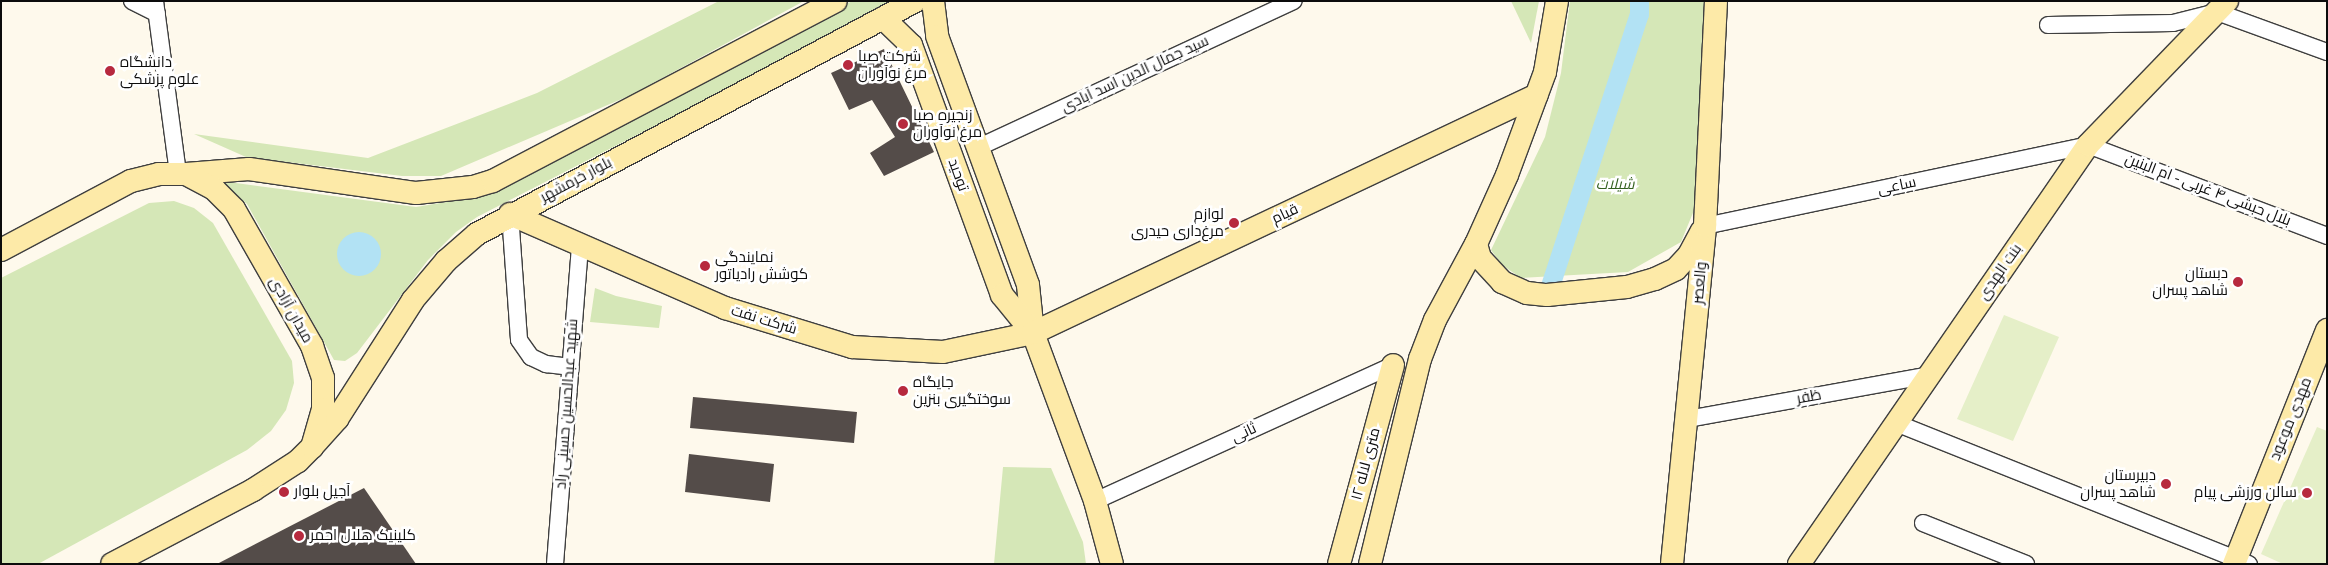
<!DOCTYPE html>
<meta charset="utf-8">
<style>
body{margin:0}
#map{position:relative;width:2328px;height:565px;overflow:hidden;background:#fef9ec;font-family:"Times New Roman",Cairo,serif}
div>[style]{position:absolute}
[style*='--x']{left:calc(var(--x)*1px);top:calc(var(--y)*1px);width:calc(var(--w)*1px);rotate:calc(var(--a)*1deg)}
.green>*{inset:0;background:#d5e7b7}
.pitch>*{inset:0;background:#e5efc8}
.water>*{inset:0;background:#b2e2f4}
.round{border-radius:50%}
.canal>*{height:19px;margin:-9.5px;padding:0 9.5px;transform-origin:9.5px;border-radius:9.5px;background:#b2e2f4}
.building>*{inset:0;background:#544c49}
.roads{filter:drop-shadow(1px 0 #3f3f3f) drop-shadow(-1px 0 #3f3f3f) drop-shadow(0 1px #3f3f3f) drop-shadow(0 -1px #3f3f3f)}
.street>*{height:16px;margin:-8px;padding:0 8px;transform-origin:8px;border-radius:8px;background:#fff}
.secondary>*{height:22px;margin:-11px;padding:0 11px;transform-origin:11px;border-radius:11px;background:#fdeaa8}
.dots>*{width:14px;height:14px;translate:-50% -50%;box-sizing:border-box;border:2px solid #fff;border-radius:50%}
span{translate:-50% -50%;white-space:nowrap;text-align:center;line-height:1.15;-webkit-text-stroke:5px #fff;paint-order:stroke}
.poi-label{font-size:15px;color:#0c0c0c}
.left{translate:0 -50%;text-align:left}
.right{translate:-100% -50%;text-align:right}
.street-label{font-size:15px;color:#0c0c0c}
.park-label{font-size:15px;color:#34611f;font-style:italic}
.frame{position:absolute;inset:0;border:2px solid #0c0c0c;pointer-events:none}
</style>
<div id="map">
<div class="green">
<i style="clip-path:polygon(719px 1px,804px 1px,631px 95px,441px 176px,402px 176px,246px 157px,194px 134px,368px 158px,537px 93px)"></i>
<i style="clip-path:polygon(852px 1px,898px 1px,477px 217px,456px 232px,428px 260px,357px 353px,345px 361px,334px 360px,247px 204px,221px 181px,416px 207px,471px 198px,548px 163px)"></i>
<i style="clip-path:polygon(1511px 1px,1539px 1px,1531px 43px)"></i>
<i style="clip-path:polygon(1570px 1px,1706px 1px,1697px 203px,1681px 242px,1628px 272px,1521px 278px,1502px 265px,1491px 250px,1545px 137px,1561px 73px)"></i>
<i style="clip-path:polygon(174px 201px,194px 208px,213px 223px,292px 361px,294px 383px,286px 410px,271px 431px,247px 450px,38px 564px,1px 564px,1px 278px,149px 203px)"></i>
<i style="clip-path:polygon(595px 288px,616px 296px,662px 306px,659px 328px,590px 322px)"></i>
<i style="clip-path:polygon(1003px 467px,1051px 468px,1083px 542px,1086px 564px,994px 564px)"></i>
</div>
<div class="pitch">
<i style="clip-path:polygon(2004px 315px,2059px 337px,2013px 441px,1957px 419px)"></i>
<i style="clip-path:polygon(2317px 427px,2327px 431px,2327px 564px,2283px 564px,2261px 554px)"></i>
</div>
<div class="water">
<i class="round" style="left:337px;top:232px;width:44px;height:44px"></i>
</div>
<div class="canal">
<i style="--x:1547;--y:295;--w:296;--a:-71.9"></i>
<i style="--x:1639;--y:14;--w:13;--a:-90"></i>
</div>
<div class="building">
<i style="clip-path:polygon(884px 49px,934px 152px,884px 176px,870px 153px,895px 137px,872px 100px,849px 110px,831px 73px)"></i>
<i style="clip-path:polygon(693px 397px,857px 412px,854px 443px,690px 428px)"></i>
<i style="clip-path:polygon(689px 454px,774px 464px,770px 502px,685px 492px)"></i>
<i style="clip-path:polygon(364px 488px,416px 564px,217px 564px)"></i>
</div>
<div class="roads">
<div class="street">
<i style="--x:132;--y:1;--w:28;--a:27"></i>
<i style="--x:155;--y:1;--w:175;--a:82.4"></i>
<i style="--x:2048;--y:25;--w:125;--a:-0.9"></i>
<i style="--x:2173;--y:23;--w:45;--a:-14"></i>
<i style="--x:2217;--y:12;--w:117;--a:20"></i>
<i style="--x:977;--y:148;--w:349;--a:-24.9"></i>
<i style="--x:510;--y:214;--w:126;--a:85.9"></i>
<i style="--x:519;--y:340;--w:21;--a:55"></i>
<i style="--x:531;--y:357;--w:17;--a:25"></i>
<i style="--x:546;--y:364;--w:24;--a:7"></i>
<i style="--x:1705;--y:226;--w:391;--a:-11.9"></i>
<i style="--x:2088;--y:145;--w:256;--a:20.8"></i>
<i style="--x:1688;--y:419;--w:246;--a:-10.3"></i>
<i style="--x:1896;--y:423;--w:380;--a:21.8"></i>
<i style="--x:1095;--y:501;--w:328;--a:-24.5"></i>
<i style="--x:1923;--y:523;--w:111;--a:21.7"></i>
<i style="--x:555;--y:564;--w:321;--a:-85.5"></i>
</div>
<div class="secondary">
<i style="--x:933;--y:1;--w:35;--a:83"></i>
<i style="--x:937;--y:36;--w:265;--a:69.9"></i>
<i style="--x:1028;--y:285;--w:48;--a:84.1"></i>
<i style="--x:1033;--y:333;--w:179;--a:69.7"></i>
<i style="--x:1095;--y:501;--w:65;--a:74.9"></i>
<i style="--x:883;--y:18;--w:39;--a:44"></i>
<i style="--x:911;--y:45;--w:266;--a:70"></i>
<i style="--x:1002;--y:295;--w:49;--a:50.8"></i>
<i style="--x:186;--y:174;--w:63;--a:-4.5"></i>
<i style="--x:249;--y:169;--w:169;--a:8.2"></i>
<i style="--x:416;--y:193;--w:57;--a:-6"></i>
<i style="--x:473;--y:187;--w:21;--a:-17"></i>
<i style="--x:493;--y:181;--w:387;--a:-27.7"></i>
<i style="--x:510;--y:214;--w:235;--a:23.6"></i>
<i style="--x:725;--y:308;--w:133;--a:17.1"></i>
<i style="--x:852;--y:347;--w:91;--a:3.1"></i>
<i style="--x:943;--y:352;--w:92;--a:-11.9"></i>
<i style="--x:1033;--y:333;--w:557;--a:-25.28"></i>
<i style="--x:1476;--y:244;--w:15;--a:74"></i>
<i style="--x:1480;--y:258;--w:33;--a:47"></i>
<i style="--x:1502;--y:282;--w:27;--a:24"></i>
<i style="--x:1527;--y:293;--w:20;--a:6"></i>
<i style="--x:1547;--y:295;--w:80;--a:-5.7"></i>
<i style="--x:1627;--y:287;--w:29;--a:-16"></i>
<i style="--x:1655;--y:279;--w:23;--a:-25"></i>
<i style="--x:1676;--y:269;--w:19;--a:-47"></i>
<i style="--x:1689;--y:255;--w:27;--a:-62"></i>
<i style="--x:1;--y:250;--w:147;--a:-28"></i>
<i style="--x:131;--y:181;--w:29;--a:-14"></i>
<i style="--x:159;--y:174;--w:27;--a:0"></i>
<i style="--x:186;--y:174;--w:32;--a:28"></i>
<i style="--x:214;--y:189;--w:28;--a:45"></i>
<i style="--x:234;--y:209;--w:158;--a:60.3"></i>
<i style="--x:312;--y:346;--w:34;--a:71"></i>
<i style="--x:323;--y:378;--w:31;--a:90"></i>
<i style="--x:323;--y:409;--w:40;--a:106"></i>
<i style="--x:312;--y:447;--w:20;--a:135"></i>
<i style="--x:298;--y:461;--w:54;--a:147.2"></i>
<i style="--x:253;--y:490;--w:159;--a:152.3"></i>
<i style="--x:312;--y:447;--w:38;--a:-48"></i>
<i style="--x:337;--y:419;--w:141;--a:-57.4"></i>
<i style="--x:413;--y:300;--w:51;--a:-49.8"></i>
<i style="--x:446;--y:261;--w:41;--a:-41.1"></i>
<i style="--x:477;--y:234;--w:496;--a:-28"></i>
<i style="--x:1339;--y:564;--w:206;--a:-74.8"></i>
<i style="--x:1370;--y:564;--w:211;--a:-76.3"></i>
<i style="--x:1420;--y:359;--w:42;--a:-69"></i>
<i style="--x:1435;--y:320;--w:86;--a:-61.7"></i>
<i style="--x:1476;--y:244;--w:76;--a:-65.8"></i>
<i style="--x:1507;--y:175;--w:110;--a:-69.7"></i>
<i style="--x:1545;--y:72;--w:72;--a:-80.4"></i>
<i style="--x:1672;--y:564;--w:340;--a:-84.4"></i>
<i style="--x:1705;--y:226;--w:225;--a:-87.2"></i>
<i style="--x:1799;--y:564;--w:509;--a:-55.4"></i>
<i style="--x:2088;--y:145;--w:200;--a:-46"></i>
<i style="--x:2234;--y:564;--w:252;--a:-68.3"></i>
</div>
</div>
<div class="dots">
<i style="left:848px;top:65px;background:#b7293e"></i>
<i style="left:110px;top:71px;background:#b7293e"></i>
<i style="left:903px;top:124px;background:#b7293e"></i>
<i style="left:1234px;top:223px;background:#b7293e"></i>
<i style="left:705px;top:266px;background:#b7293e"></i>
<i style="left:2238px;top:282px;background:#b7293e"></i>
<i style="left:903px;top:391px;background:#b7293e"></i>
<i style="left:2166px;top:484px;background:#b7293e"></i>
<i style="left:284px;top:492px;background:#b7293e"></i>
<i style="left:2307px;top:493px;background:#b7293e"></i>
<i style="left:299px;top:536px;background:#b7293e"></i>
</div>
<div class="poi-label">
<span class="left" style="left:858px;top:65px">شرکت صبا<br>مرغ نوآوران</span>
<span class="left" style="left:120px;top:71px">دانشگاه<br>علوم پزشکی</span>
<span class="left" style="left:913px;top:124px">زنجیره صبا<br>مرغ نوآوران</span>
<span class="right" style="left:1224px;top:223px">لوازم<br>مرغ‌داری حیدری</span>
<span class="left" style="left:715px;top:266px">نمایندگی<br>کوشش رادیاتور</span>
<span class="right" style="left:2228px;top:282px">دبستان<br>شاهد پسران</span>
<span class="left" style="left:913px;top:391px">جایگاه<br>سوختگیرى بنزین</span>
<span class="right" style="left:2156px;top:484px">دبیرستان<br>شاهد پسران</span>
<span class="left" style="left:294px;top:492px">آجیل بلوار</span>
<span class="right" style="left:2297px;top:493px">سالن ورزشی پیام</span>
<span class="left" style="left:310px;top:536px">کلینیک هلال احمر</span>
</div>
<div class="street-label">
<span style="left:1135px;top:74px;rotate:-25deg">سید جمال الدین اسد آبادی</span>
<span style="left:958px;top:175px;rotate:70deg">توحید</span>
<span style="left:576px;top:180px;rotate:-28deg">بلوار خرمشهر</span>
<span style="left:1897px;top:186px;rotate:-12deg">ساعی</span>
<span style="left:2208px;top:190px;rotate:21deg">بلال حبشی ۴ غربی - ام البنین</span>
<span style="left:1285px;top:214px;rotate:-25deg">قیام</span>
<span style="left:2000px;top:272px;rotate:-55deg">بنت الهدی</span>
<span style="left:1700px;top:283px;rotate:-85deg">والعصر</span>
<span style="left:291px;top:310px;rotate:61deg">میدان آزادی</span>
<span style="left:764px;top:320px;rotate:17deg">شرکت نفت</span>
<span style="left:1809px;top:397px;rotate:-10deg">ظفر</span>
<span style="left:567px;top:404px;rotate:-86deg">شهید عبدالحسین حسینی راد</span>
<span style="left:2291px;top:419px;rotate:-68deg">مهدی موعود</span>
<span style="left:1244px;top:433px;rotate:-25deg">ثانی</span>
<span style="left:1366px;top:464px;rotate:-75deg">۱۲ متری لاله</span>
</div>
<div class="park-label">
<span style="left:1615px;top:185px">شیلات</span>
</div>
<div class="frame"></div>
</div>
